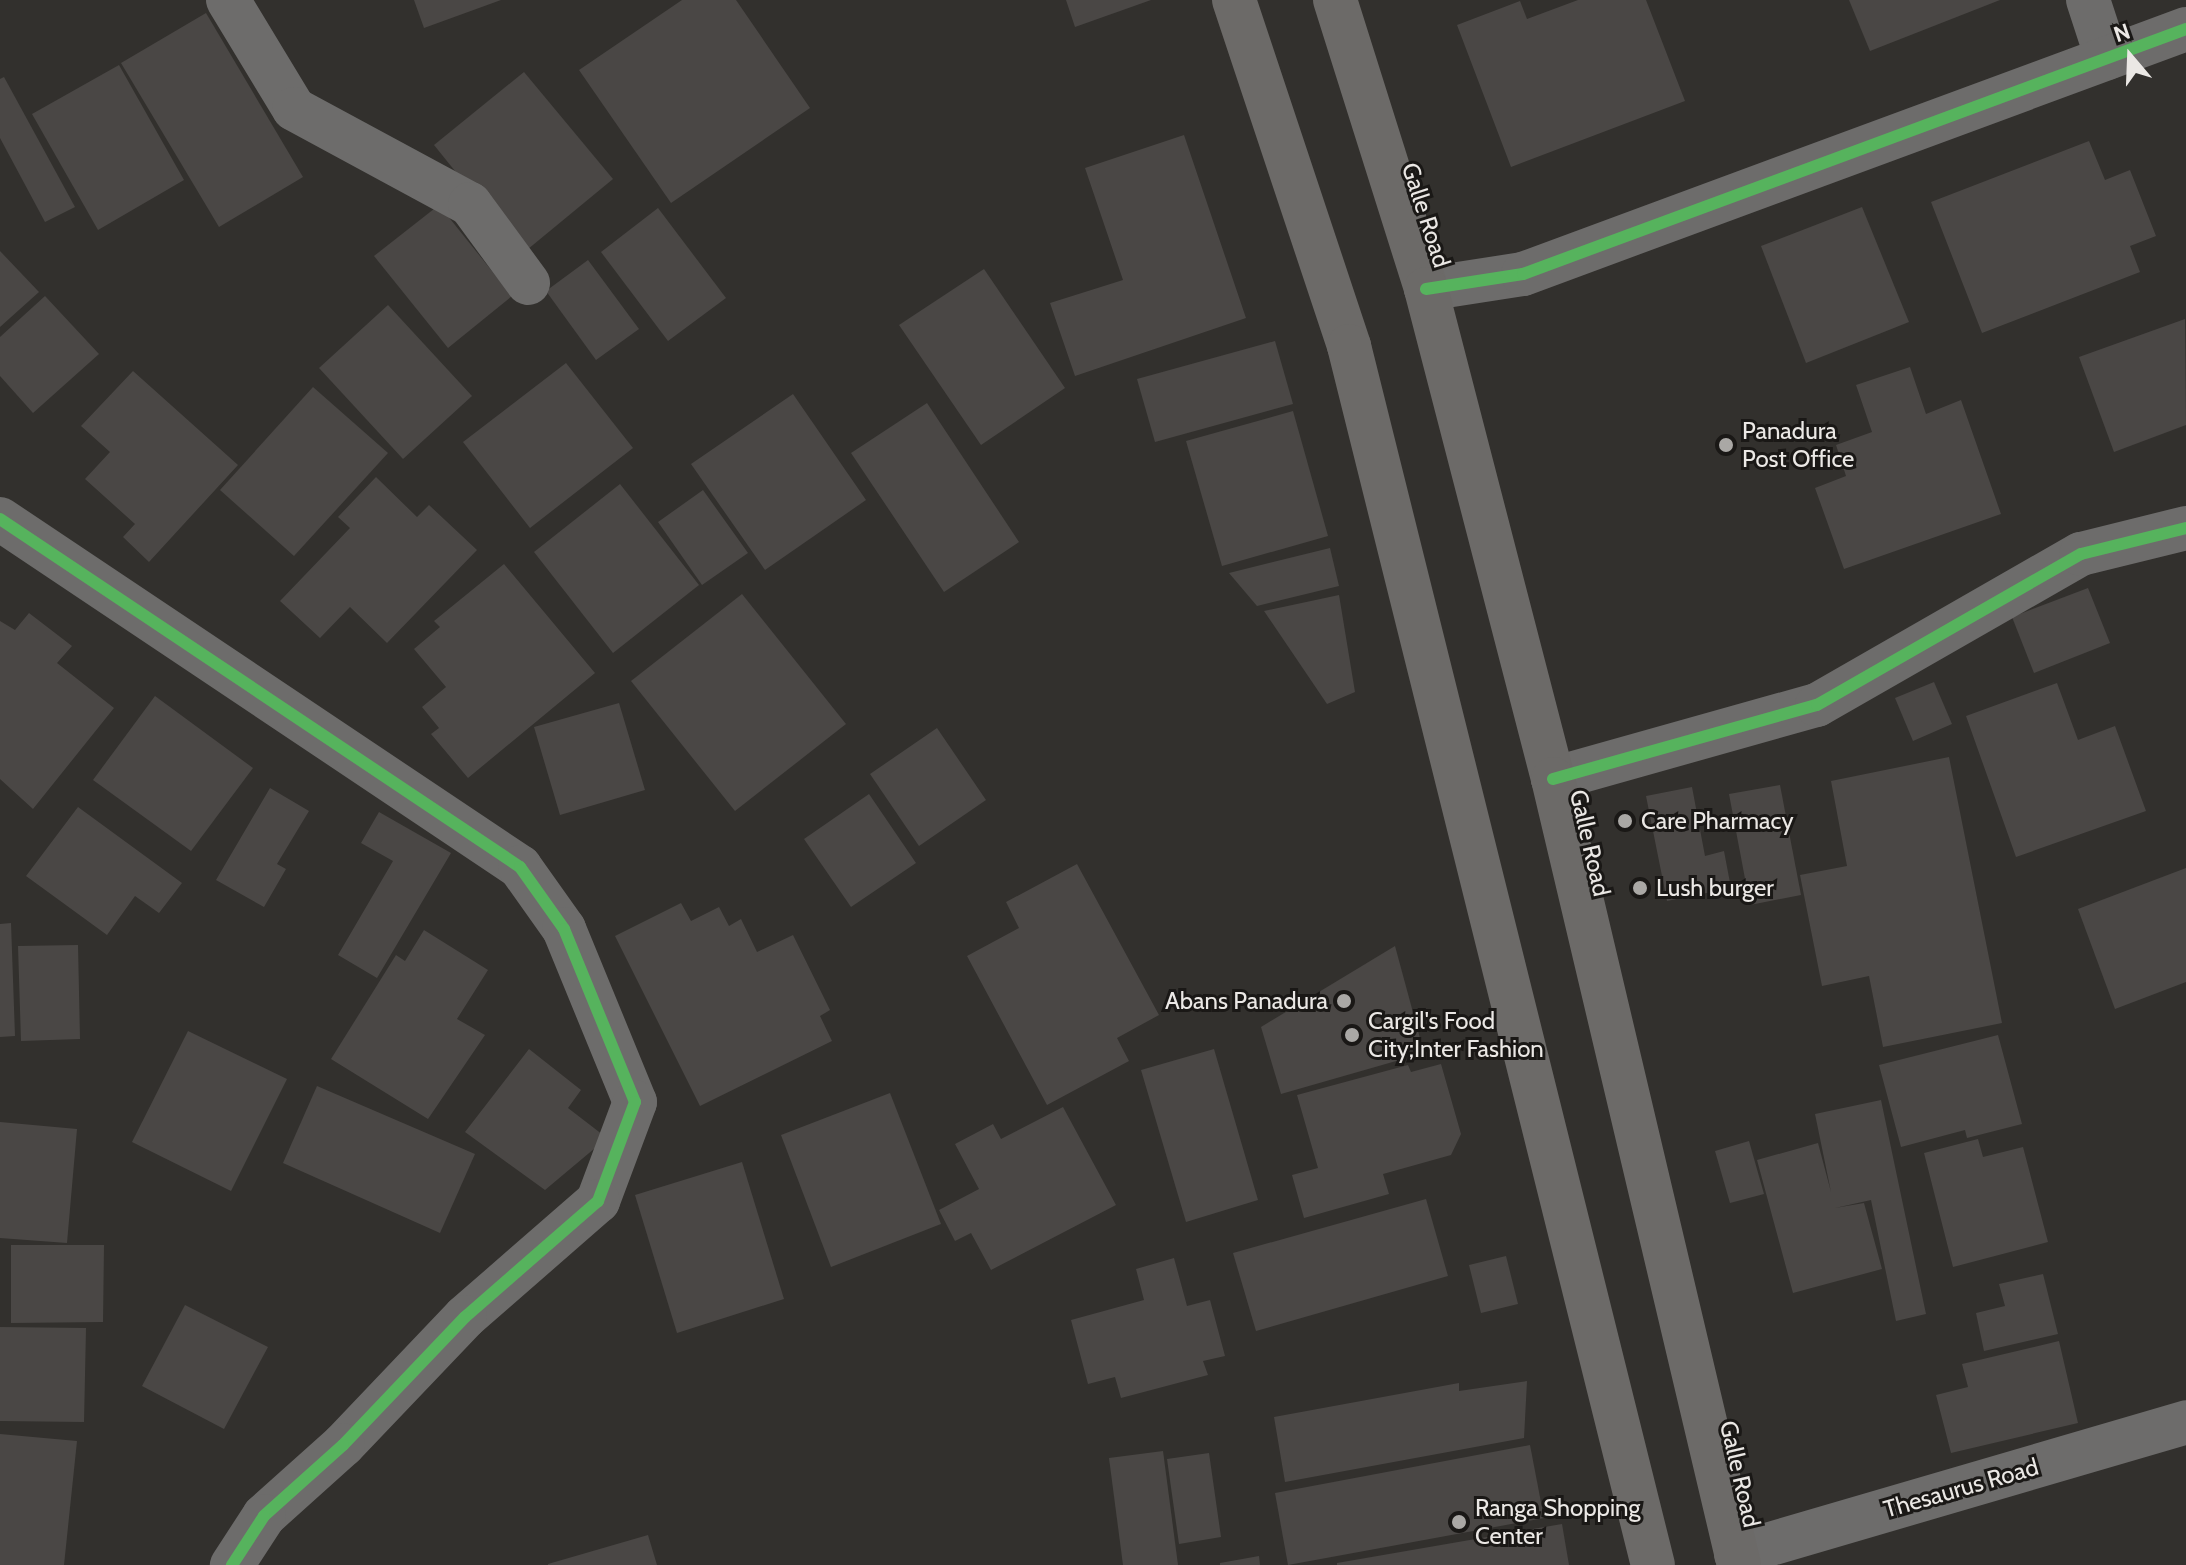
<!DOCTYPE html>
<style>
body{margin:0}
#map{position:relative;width:2186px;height:1565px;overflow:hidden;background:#32302d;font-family:Cabin,sans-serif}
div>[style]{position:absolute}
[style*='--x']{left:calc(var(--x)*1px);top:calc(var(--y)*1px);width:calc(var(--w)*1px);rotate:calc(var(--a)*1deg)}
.building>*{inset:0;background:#4a4745}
.minor>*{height:44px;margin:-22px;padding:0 22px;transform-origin:22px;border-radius:22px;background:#6d6c6b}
.trunk>*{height:44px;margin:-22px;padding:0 22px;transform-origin:22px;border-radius:22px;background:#6c6a68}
.cycleway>*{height:12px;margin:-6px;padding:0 6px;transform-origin:6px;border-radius:6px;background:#56b35d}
.dots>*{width:22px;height:22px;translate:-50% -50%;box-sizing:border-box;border:4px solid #1a1816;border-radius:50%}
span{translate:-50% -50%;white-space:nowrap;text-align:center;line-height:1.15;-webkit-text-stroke:6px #1a1816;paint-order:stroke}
.street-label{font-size:24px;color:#ebe8e5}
.poi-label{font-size:24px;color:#ebe8e5}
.left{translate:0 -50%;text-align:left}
.right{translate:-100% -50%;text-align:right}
.north{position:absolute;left:2090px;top:16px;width:80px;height:80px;-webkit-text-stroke:6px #1a1816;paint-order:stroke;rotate:341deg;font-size:22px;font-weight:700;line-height:32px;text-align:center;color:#ebe8e5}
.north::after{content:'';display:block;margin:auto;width:28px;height:36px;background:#ebe8e5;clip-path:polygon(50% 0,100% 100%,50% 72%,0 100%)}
</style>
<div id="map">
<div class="building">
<i style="clip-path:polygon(414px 0,501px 0,424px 28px)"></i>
<i style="clip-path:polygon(682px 0,736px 0,810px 108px,671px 203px,579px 70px)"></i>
<i style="clip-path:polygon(1066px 0,1151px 0,1075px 27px)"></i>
<i style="clip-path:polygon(1578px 0,1646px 0,1685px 101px,1511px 167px,1457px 25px,1520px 1px,1527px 19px)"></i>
<i style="clip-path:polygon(1849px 0,2000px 0,1870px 51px)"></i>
<i style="clip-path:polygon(206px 13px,303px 177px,219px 227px,121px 63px)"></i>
<i style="clip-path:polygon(119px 65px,184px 180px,98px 230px,32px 114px)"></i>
<i style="clip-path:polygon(524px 72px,613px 179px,522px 254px,434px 145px)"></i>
<i style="clip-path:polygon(4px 77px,75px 207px,45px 222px,0 138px,0 79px)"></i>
<i style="clip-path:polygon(1184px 135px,1246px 318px,1075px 376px,1050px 303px,1123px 280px,1085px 168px)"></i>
<i style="clip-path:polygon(2089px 141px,2105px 180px,2130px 170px,2156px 236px,2130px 246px,2140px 272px,1982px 333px,1931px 202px)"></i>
<i style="clip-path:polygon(439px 205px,512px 296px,448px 348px,374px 256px)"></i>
<i style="clip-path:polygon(1862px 207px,1909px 322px,1806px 363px,1761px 246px)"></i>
<i style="clip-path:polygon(658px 208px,726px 298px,668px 341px,601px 252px)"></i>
<i style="clip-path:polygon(0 251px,39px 292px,0 327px)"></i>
<i style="clip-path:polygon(588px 260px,639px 329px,596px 360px,546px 291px)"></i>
<i style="clip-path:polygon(984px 269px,1065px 388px,981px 445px,899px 325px)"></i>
<i style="clip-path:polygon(45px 296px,99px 354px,33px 413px,0 376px,0 337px)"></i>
<i style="clip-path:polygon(388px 305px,472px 396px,403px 459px,319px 368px)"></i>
<i style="clip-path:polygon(2185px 319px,2186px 425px,2114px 452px,2079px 357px)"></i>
<i style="clip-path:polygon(1275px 341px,1293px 404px,1155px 442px,1137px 379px)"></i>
<i style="clip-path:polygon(566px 363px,633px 448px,530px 528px,463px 442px)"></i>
<i style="clip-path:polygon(1910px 367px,1926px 414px,1961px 400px,2001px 514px,1844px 569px,1815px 488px,1846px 476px,1836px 445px,1872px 432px,1856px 385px)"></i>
<i style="clip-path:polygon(133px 371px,238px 465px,149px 562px,123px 537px,135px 524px,85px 479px,110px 452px,81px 426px)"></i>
<i style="clip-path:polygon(313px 387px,388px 453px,294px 556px,220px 490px)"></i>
<i style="clip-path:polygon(793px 394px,866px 500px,765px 570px,691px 464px)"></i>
<i style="clip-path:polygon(927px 403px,1019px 542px,944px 592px,851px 453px)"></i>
<i style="clip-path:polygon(1293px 411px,1328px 536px,1222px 566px,1186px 441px)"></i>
<i style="clip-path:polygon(376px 477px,417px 517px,429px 505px,477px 550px,387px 643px,350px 607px,320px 638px,280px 601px,350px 528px,338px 517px)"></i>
<i style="clip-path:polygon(620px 484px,699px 585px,613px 653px,534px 552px)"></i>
<i style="clip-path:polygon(703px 490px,748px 553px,702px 585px,658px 522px)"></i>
<i style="clip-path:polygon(1330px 548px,1339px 586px,1257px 606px,1229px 573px)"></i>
<i style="clip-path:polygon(504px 564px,595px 673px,468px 778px,431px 734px,439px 728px,422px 707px,446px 687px,414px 649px,440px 627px,434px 621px)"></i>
<i style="clip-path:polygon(2088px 588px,2110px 643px,2034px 673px,2012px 617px)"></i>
<i style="clip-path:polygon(742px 594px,846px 724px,735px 811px,631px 681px)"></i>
<i style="clip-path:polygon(1339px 595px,1355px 692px,1327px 704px,1264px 611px)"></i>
<i style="clip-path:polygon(29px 613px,72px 646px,57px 663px,114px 708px,33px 809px,0 779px,0 621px,15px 630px)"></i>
<i style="clip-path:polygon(1934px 682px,1952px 724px,1913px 741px,1895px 698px)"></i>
<i style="clip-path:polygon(2057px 683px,2078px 740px,2115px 726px,2146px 811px,2016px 857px,1966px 716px)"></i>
<i style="clip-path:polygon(155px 696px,253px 768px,191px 851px,93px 780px)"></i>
<i style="clip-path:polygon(619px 703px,645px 790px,560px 815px,534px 727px)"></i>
<i style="clip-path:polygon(937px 728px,986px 800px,919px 846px,870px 774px)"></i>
<i style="clip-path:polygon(1949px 757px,2002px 1023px,1883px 1047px,1869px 976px,1822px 986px,1800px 875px,1847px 866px,1831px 781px)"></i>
<i style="clip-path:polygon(1780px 785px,1801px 895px,1750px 905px,1729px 794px)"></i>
<i style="clip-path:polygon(1692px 787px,1705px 856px,1724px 851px,1731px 888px,1667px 901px,1646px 796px)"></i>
<i style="clip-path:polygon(270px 788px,309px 811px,277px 864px,286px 869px,264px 907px,216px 880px)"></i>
<i style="clip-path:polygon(869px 794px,916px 863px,851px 907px,804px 839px)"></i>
<i style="clip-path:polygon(78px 807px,182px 883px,159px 913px,135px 896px,107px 935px,26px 876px)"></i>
<i style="clip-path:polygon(379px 812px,451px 853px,377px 978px,338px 955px,393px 861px,361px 843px)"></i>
<i style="clip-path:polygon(1077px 864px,1159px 1015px,1117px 1038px,1129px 1061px,1047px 1105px,967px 956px,1019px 928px,1006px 902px)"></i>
<i style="clip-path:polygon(2186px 868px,2186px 982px,2115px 1009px,2078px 909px)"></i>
<i style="clip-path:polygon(681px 903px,691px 921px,719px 907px,729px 926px,741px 919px,757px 952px,793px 935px,830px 1010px,820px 1016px,832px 1041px,700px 1106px,615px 936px)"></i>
<i style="clip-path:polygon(11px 923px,15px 1036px,0 1037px,0 924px)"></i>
<i style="clip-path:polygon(424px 930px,488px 970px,457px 1019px,485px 1035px,428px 1119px,331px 1059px,396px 955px,405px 961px)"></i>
<i style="clip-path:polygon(78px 945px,80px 1039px,21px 1041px,18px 946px)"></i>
<i style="clip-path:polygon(1395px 946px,1424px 1053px,1281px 1094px,1261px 1027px)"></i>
<i style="clip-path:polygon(188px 1031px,287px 1079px,231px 1191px,132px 1142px)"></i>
<i style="clip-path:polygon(1998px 1035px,2022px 1124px,1967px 1138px,1965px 1130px,1901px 1147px,1879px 1065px)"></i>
<i style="clip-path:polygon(529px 1049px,581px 1090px,568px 1108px,607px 1138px,545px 1190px,465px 1132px)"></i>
<i style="clip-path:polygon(1214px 1049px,1258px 1200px,1186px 1222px,1141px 1070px)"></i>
<i style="clip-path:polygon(1441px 1064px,1461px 1134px,1451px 1155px,1383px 1174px,1389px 1194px,1304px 1218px,1292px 1175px,1318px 1168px,1297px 1095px,1408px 1065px,1411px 1072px)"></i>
<i style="clip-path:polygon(317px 1086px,475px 1154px,440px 1233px,283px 1163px)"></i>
<i style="clip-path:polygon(890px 1093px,941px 1224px,831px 1267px,781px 1135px)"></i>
<i style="clip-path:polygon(1881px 1100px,1926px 1314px,1896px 1321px,1871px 1200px,1835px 1208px,1864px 1203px,1882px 1269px,1793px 1293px,1757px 1160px,1818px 1143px,1831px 1192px,1815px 1114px)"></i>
<i style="clip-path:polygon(1063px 1107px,1116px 1205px,991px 1270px,971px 1233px,955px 1241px,939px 1210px,979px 1189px,955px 1144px,993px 1124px,1001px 1139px)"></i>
<i style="clip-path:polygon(0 1122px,77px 1129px,67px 1243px,0 1238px)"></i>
<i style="clip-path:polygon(1978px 1139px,1983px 1157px,2023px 1147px,2048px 1242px,1953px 1267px,1924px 1153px)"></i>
<i style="clip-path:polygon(1749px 1141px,1764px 1194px,1730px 1203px,1715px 1151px)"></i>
<i style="clip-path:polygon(742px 1162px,784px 1299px,677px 1333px,635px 1195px)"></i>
<i style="clip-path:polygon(1426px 1199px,1448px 1276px,1256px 1331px,1233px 1253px)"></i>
<i style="clip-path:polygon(11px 1245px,104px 1245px,103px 1322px,11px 1323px)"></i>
<i style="clip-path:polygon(1506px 1256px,1518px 1304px,1481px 1313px,1469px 1265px)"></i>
<i style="clip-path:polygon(1174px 1258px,1187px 1306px,1210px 1300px,1225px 1356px,1203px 1361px,1208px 1375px,1121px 1398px,1115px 1377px,1088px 1384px,1071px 1320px,1144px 1300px,1136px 1269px)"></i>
<i style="clip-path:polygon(2043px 1274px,2058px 1334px,1984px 1351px,1976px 1313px,2005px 1306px,1999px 1284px)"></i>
<i style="clip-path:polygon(185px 1305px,268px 1347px,224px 1429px,142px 1386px)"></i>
<i style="clip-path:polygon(0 1327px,86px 1328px,84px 1422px,0 1421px)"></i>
<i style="clip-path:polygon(2059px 1341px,2078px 1423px,1951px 1453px,1936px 1395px,1968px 1387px,1962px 1364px)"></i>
<i style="clip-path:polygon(1527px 1381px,1524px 1438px,1285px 1482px,1274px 1417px,1459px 1383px,1459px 1391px)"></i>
<i style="clip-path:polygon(0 1434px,77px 1441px,64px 1565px,0 1565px)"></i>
<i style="clip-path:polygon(1530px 1445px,1544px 1518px,1288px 1565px,1275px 1493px)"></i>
<i style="clip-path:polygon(1163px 1451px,1178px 1565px,1123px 1565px,1109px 1458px)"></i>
<i style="clip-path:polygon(1209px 1453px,1221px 1537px,1179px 1544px,1167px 1459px)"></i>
<i style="clip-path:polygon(1562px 1524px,1569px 1565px,1337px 1565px,1337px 1563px)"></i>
<i style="clip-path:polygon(648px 1535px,657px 1565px,548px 1565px,548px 1564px)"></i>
<i style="clip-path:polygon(1259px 1556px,1260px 1565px,1220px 1565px,1220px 1563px)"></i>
</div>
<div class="minor">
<i style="--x:228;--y:0;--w:127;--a:58.8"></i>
<i style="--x:294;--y:109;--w:200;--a:28.4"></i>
<i style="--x:470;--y:204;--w:98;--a:53.7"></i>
<i style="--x:2088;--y:0;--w:61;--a:71.9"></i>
<i style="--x:1426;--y:289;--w:98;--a:-8.8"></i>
<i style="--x:1523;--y:274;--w:707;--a:-20.28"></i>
<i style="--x:0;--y:519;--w:626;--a:33.79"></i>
<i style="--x:520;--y:867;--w:76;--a:54.6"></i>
<i style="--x:564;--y:929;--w:187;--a:67.7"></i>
<i style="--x:635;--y:1102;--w:106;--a:110.5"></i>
<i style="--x:598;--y:1201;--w:176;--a:138.9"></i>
<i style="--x:465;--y:1317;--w:177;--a:133.6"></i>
<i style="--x:343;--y:1445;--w:106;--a:138.1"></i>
<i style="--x:264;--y:1516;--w:59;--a:123.1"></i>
<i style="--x:1553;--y:779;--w:274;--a:-15.7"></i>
<i style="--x:1817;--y:705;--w:304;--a:-29.8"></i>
<i style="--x:2081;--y:554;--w:108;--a:-13.9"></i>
<i style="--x:1736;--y:1554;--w:469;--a:-16.3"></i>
</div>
<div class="trunk">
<i style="--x:1234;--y:0;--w:365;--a:71.6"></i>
<i style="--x:1349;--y:346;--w:1256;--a:76"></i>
<i style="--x:1335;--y:0;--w:303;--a:72.5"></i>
<i style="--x:1426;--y:289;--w:506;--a:75.47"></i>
<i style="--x:1553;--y:779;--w:808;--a:76.69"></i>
</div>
<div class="cycleway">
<i style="--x:1426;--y:289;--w:98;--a:-8.8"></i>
<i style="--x:1523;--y:274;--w:707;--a:-20.28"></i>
<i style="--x:0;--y:519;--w:626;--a:33.79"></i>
<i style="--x:520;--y:867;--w:76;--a:54.6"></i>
<i style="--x:564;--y:929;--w:187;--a:67.7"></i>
<i style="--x:635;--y:1102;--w:106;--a:110.5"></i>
<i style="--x:598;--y:1201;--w:176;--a:138.9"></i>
<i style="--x:465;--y:1317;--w:177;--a:133.6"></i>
<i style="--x:343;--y:1445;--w:106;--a:138.1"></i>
<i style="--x:264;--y:1516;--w:59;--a:123.1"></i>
<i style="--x:1553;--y:779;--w:274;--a:-15.7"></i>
<i style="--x:1817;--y:705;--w:304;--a:-29.8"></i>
<i style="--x:2081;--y:554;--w:108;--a:-13.9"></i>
</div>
<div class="dots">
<i style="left:1726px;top:445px;background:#aaa8a5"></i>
<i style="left:1625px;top:821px;background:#aaa8a5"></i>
<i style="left:1640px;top:888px;background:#aaa8a5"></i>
<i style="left:1344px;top:1001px;background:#aaa8a5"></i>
<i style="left:1352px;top:1035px;background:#aaa8a5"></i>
<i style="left:1459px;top:1522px;background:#aaa8a5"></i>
</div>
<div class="street-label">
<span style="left:1426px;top:215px;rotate:72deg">Galle Road</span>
<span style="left:1590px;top:843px;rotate:77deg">Galle Road</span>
<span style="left:1740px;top:1474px;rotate:77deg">Galle Road</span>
<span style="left:1961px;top:1488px;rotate:-16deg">Thesaurus Road</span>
</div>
<div class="poi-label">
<span class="left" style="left:1742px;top:445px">Panadura<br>Post Office</span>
<span class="left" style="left:1641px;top:821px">Care Pharmacy</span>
<span class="left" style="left:1656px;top:888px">Lush burger</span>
<span class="right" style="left:1328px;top:1001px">Abans Panadura</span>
<span class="left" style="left:1368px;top:1035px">Cargil's Food<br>City;Inter Fashion</span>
<span class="left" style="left:1475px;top:1522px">Ranga Shopping<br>Center</span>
</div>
<div class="north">N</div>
</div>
